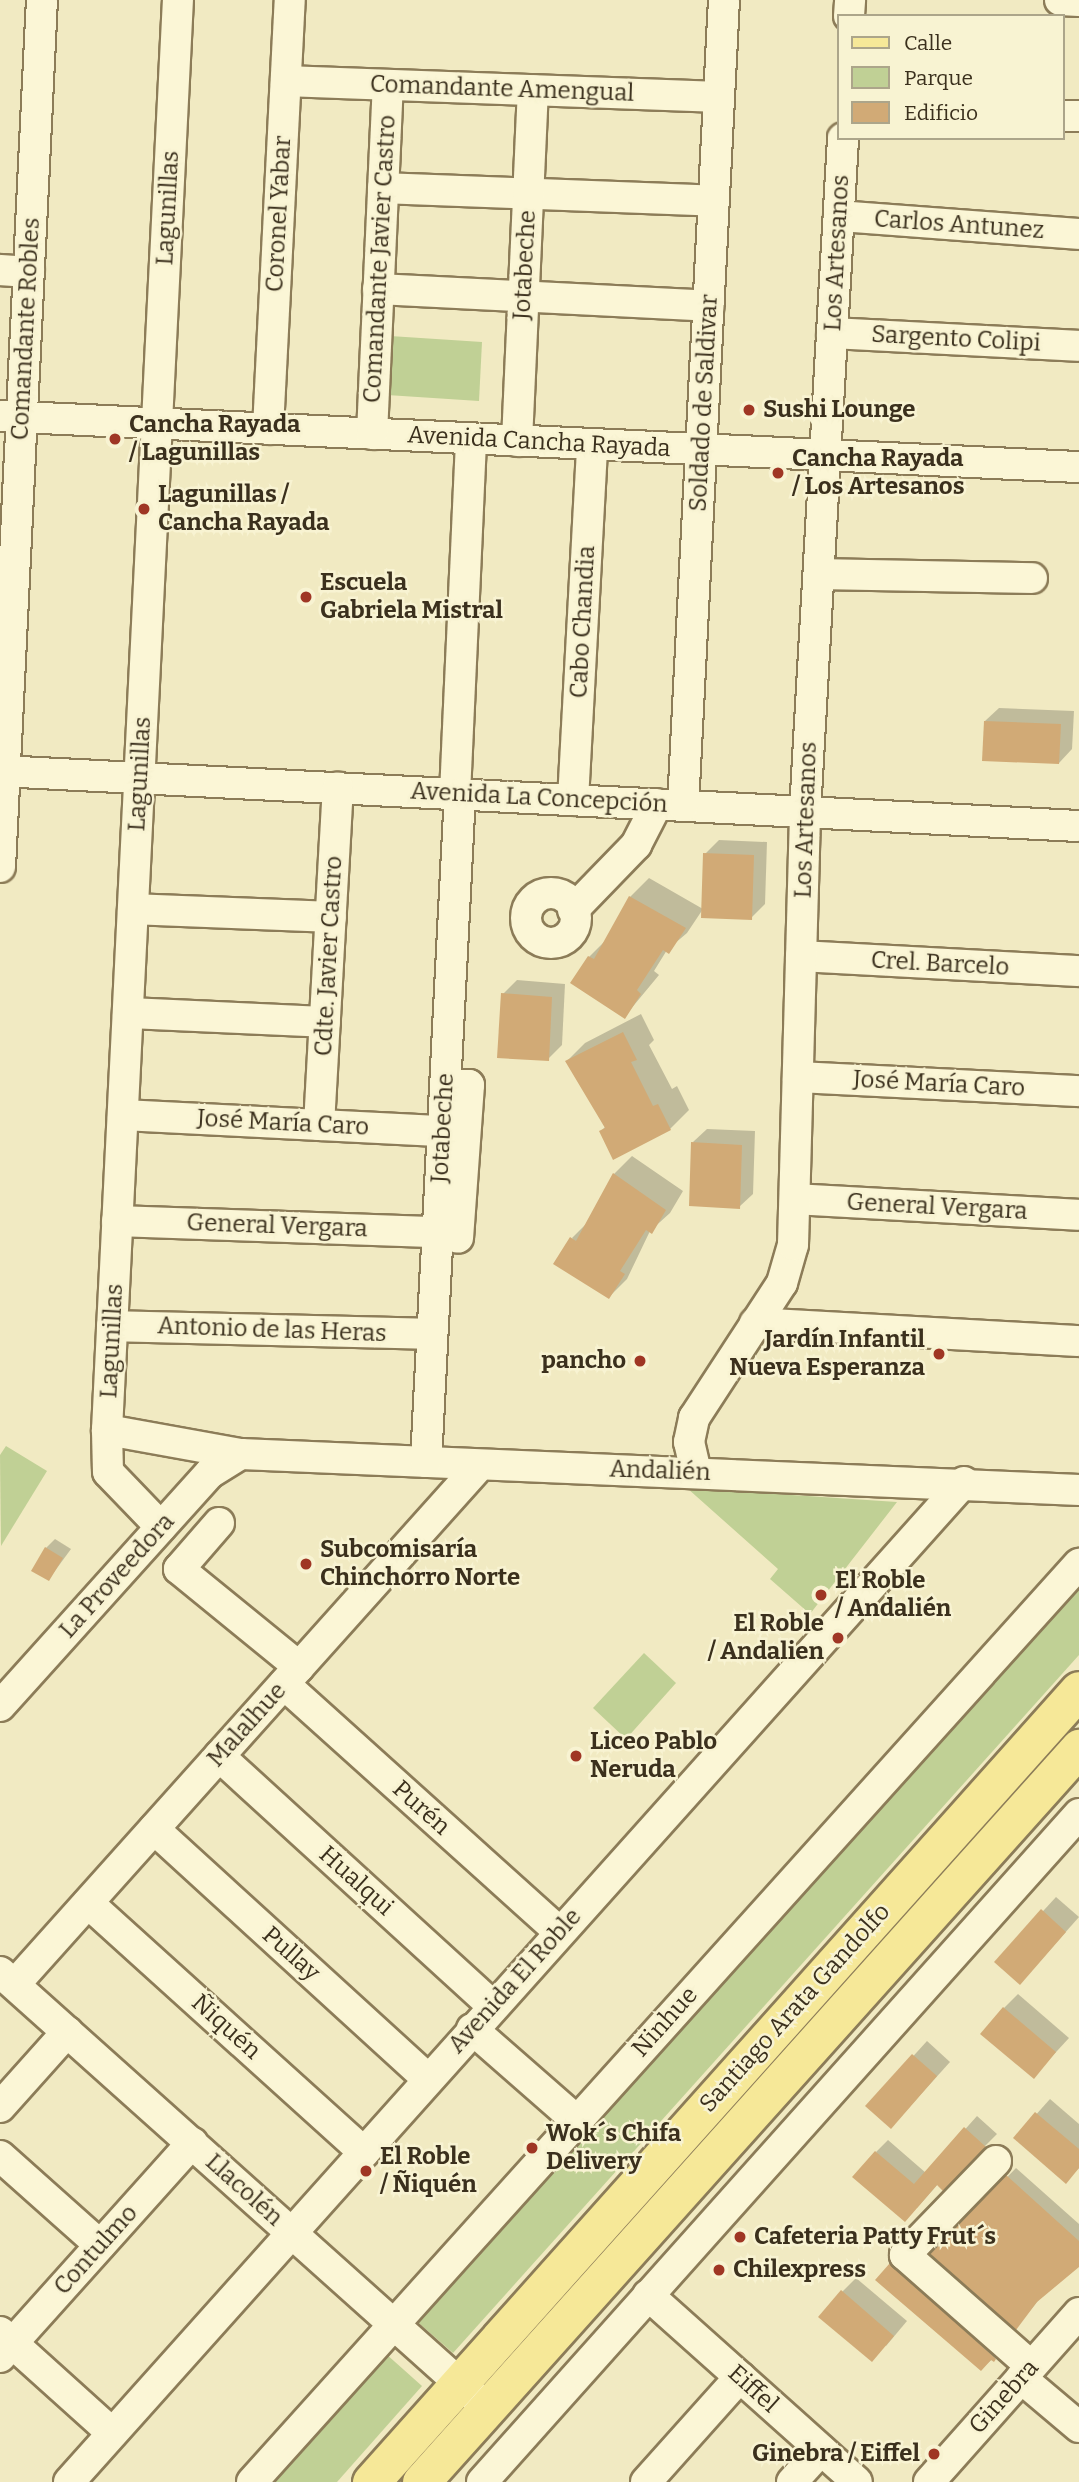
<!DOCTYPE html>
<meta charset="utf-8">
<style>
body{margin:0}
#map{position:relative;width:1079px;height:2482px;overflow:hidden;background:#f1eac2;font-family:Bitter,serif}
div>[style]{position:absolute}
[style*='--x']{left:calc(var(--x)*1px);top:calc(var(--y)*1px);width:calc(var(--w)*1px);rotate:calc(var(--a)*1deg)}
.green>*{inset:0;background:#c0d095}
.shadow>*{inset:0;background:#0003}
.building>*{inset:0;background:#d1aa76}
.roads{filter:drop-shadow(2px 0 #8c7c58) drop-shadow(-2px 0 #8c7c58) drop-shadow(0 2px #8c7c58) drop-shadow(0 -2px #8c7c58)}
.minor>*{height:30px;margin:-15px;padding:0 15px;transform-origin:15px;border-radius:15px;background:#fbf6d6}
.minor>.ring{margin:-15px;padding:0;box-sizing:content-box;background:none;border:30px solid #fbf6d6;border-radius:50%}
.major>*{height:37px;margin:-18.5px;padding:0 18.5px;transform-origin:18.5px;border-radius:18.5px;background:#f6e898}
.dots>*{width:19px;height:19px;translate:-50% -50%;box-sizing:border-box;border:4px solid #f8f3d2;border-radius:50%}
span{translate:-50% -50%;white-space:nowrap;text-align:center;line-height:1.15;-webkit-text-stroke:5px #f8f3d2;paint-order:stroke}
.street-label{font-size:24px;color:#3b301d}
.poi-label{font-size:24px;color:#3b301d;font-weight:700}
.left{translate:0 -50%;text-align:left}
.right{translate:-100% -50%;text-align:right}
.legend{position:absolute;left:837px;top:14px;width:228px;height:126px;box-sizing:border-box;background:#f8f3d2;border:2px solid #aca58a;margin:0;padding:9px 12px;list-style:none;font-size:21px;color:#3b301d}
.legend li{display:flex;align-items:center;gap:14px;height:35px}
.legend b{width:35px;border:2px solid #aca58a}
</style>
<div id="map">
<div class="green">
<i style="clip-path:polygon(390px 336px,482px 342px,479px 401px,387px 395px)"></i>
<i style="clip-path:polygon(6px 1446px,47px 1471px,1px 1546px,0 1455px)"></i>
<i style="clip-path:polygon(687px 1488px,897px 1502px,810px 1614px,770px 1579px,778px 1569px)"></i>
<i style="clip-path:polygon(1079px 1581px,1079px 1655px,453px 2353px,413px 2318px)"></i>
<i style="clip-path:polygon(644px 1653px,676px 1683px,626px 1739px,593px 1708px)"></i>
<i style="clip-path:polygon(376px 2345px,422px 2386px,337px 2482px,256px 2482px)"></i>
</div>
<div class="shadow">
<i style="clip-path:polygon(999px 708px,1074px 711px,1072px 749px,1059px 763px,985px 721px)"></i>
<i style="clip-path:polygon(719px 840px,767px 842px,765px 904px,751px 918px,705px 854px)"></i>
<i style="clip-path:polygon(649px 878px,703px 909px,687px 933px,667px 950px,654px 971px,659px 975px,625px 1016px,589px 957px,607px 939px,630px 897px)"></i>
<i style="clip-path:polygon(517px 980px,565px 984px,562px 1045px,548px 1059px,503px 994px)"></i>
<i style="clip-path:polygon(641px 1014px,654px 1040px,649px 1045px,672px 1089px,677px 1086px,689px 1110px,670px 1129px,614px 1157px,601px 1131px,606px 1126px,567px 1061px,585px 1043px)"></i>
<i style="clip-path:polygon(707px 1129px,755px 1131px,753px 1194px,739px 1207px,693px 1142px)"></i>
<i style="clip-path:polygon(632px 1156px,683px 1191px,670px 1213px,650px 1231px,627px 1279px,609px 1297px,572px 1238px,589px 1221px,614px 1174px)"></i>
<i style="clip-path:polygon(55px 1539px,71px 1549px,49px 1579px,46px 1548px)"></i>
<i style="clip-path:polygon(1056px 1897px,1079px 1917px,1033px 1969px,997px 1961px)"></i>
<i style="clip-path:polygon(1018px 1994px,1069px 2038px,1034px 2076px,1004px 2008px)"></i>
<i style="clip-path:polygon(927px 2041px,950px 2062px,904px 2113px,868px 2106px)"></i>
<i style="clip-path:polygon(1050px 2099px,1079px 2124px,1079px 2168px,1066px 2181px,1015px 2138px)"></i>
<i style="clip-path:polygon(977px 2116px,997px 2134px,943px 2188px,938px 2184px,917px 2208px,876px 2152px,888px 2140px,926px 2173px)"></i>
<i style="clip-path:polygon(1016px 2168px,1079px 2224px,1079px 2266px,1041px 2297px,1016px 2328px,933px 2254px)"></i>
<i style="clip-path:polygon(900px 2255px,1004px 2349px,981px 2369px,891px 2264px)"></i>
<i style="clip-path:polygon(856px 2278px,907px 2321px,886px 2346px,842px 2292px)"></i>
</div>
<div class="building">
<i style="clip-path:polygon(984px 721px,1061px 724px,1059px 764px,982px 761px)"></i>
<i style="clip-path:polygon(703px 853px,754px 855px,752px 920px,701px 918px)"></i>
<i style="clip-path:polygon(629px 896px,686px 928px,669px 954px,663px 950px,637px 990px,641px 994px,625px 1019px,570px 983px,588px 956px,594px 959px)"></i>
<i style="clip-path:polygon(501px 993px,552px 997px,549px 1061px,497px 1058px)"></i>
<i style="clip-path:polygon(623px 1032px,637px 1060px,631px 1062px,653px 1106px,658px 1104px,671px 1130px,613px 1160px,599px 1131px,605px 1128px,565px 1061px)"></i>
<i style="clip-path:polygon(691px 1142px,742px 1145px,740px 1209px,689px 1206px)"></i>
<i style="clip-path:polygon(613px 1173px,666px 1210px,652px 1234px,646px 1230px,620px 1271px,625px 1274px,609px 1299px,553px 1264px,570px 1237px,576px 1241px)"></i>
<i style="clip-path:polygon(45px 1547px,63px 1558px,49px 1581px,31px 1571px)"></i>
<i style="clip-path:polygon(1041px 1909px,1066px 1932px,1020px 1985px,994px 1962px)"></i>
<i style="clip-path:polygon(1003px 2007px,1056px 2052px,1034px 2079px,980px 2034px)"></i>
<i style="clip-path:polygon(912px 2054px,937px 2076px,891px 2129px,865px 2106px)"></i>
<i style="clip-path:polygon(1035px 2112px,1079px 2149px,1079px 2168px,1066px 2184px,1013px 2138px)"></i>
<i style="clip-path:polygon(964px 2127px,986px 2147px,943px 2191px,937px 2185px,905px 2222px,852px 2177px,875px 2151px,914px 2184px)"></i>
<i style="clip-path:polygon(1006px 2175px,1079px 2241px,1079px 2267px,1037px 2302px,1016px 2330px,930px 2254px)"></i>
<i style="clip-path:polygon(890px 2263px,996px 2359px,994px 2362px,991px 2360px,981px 2371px,875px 2280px)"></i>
<i style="clip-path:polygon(841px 2290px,894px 2336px,872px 2362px,818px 2317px)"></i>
</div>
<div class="roads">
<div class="minor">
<i style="--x:1060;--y:0;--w:19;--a:3"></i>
<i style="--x:849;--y:16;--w:16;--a:-86"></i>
<i style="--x:286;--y:81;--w:433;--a:2.1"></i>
<i style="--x:1063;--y:116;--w:16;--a:0"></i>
<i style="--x:383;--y:188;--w:331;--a:2.2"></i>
<i style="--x:839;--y:216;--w:241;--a:4.3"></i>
<i style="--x:0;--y:270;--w:29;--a:4"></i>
<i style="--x:378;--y:289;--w:331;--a:2.9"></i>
<i style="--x:832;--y:333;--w:247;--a:3"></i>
<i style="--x:0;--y:416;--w:1080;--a:2.71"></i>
<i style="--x:268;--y:429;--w:430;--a:-87.1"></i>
<i style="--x:372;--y:434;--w:349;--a:-87.4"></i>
<i style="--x:517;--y:441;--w:351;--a:-87.4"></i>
<i style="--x:819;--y:574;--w:213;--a:1.1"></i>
<i style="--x:0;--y:771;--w:1080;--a:2.92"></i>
<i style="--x:455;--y:794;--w:355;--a:-87.4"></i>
<i style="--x:573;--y:800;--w:356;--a:-86.9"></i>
<i style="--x:683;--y:806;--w:807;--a:-87.09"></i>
<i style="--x:0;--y:867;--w:868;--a:-87.23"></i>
<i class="ring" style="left:526px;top:893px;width:20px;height:20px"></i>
<i style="--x:133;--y:909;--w:198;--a:2.3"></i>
<i style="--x:573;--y:910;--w:91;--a:-45.9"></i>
<i style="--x:636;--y:845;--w:46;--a:-62.9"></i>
<i style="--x:801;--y:956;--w:278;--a:3.1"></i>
<i style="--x:128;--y:1013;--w:197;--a:2.6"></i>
<i style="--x:798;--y:1077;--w:281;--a:2.9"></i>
<i style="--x:445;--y:1085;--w:24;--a:0"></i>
<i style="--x:469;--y:1085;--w:153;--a:94.1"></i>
<i style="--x:123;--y:1115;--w:320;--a:2.9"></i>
<i style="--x:319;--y:1125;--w:338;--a:-86.8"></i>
<i style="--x:795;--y:1199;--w:284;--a:3.2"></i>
<i style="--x:117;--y:1221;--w:320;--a:2"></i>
<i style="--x:755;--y:1323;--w:324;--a:3.2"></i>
<i style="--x:112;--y:1326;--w:320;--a:1.4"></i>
<i style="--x:107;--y:1430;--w:136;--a:10.2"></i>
<i style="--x:241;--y:1454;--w:839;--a:2.46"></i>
<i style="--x:426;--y:1462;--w:669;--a:-87.09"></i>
<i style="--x:696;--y:1472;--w:31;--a:-103"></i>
<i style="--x:689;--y:1442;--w:25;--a:-78"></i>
<i style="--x:694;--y:1418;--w:161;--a:-56.9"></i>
<i style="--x:782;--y:1283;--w:40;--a:-74"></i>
<i style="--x:793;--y:1245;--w:433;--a:-88.4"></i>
<i style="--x:805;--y:812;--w:675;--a:-86.77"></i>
<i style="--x:219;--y:1523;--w:61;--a:131"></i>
<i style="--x:179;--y:1569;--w:155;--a:39.2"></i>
<i style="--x:161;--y:1527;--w:76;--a:-133.9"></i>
<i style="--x:108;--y:1472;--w:42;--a:-91.4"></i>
<i style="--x:107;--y:1430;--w:1432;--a:-87.16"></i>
<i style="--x:284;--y:1684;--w:369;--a:42"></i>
<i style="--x:0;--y:1706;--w:314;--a:-48"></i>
<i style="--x:210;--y:1473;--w:36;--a:-32"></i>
<i style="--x:219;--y:1756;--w:371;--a:42.4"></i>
<i style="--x:154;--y:1829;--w:371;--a:42.4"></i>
<i style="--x:88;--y:1903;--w:372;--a:42.1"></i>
<i style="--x:0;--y:1972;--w:640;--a:41.83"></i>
<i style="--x:15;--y:1984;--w:695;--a:-48.15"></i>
<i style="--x:472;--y:2029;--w:138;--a:41.2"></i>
<i style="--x:0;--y:2107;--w:101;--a:-48.2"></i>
<i style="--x:0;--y:2156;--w:134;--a:41.7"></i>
<i style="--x:996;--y:2161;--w:131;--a:134.1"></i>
<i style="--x:905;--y:2255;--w:168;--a:41.4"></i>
<i style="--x:648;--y:2295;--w:280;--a:41.8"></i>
<i style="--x:0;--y:2332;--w:151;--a:42"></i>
<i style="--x:0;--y:2357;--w:288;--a:-48.1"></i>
<i style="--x:1021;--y:2378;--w:76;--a:40.2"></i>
<i style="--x:69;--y:2482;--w:1342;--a:-48.17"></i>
<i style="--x:252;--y:2482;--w:1236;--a:-47.99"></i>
<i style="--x:482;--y:2482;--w:896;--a:-48.21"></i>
<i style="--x:646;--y:2482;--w:141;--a:-48.2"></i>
<i style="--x:792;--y:2482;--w:43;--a:-47.8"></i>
<i style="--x:929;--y:2482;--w:226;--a:-48.4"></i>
</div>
<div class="major">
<i style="--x:371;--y:2482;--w:1062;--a:-48.21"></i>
<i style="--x:421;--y:2482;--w:986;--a:-48.13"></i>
</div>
</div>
<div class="dots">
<i style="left:749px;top:410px;background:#9f3624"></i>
<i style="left:115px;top:439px;background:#9f3624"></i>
<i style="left:778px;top:473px;background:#9f3624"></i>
<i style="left:144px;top:509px;background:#9f3624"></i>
<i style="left:306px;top:597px;background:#9f3624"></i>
<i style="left:939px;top:1354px;background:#9f3624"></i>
<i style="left:640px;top:1361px;background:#9f3624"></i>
<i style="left:306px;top:1564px;background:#9f3624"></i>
<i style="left:821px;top:1595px;background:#9f3624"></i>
<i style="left:838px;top:1638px;background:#9f3624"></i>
<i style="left:576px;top:1756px;background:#9f3624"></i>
<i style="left:532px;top:2148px;background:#9f3624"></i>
<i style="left:366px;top:2171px;background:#9f3624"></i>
<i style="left:740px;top:2237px;background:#9f3624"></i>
<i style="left:719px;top:2270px;background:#9f3624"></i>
<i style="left:934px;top:2454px;background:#9f3624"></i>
</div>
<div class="street-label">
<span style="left:502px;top:89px;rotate:2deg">Comandante Amengual</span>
<span style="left:168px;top:208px;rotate:-87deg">Lagunillas</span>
<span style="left:279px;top:214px;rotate:-87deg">Coronel Yabar</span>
<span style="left:959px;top:225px;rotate:4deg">Carlos Antunez</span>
<span style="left:837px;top:253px;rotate:-87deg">Los Artesanos</span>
<span style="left:380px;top:259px;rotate:-87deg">Comandante Javier Castro</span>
<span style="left:525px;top:265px;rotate:-87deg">Jotabeche</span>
<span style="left:26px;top:329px;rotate:-87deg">Comandante Robles</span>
<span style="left:956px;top:339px;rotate:3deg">Sargento Colipi</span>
<span style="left:704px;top:403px;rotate:-87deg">Soldado de Saldivar</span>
<span style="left:539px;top:442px;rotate:3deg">Avenida Cancha Rayada</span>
<span style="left:583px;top:622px;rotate:-87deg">Cabo Chandia</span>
<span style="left:140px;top:774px;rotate:-87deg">Lagunillas</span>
<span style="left:539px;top:798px;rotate:3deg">Avenida La Concepción</span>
<span style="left:806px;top:820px;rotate:-88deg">Los Artesanos</span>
<span style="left:329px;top:956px;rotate:-87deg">Cdte. Javier Castro</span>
<span style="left:940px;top:964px;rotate:3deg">Crel. Barcelo</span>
<span style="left:939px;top:1084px;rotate:3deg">José María Caro</span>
<span style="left:283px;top:1123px;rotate:3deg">José María Caro</span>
<span style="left:443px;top:1128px;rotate:-87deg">Jotabeche</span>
<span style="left:937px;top:1207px;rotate:3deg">General Vergara</span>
<span style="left:277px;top:1226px;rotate:2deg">General Vergara</span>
<span style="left:272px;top:1330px;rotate:2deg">Antonio de las Heras</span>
<span style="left:112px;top:1341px;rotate:-87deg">Lagunillas</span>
<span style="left:660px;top:1471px;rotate:2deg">Andalién</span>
<span style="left:117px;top:1576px;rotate:-48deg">La Proveedora</span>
<span style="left:247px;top:1725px;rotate:-48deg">Malalhue</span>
<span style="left:421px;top:1808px;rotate:42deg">Purén</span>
<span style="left:356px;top:1881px;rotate:42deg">Hualqui</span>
<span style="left:291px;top:1954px;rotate:42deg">Pullay</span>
<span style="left:515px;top:1981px;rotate:-48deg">Avenida El Roble</span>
<span style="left:795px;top:2008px;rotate:-48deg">Santiago Arata Gandolfo</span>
<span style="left:665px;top:2022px;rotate:-48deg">Ninhue</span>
<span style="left:226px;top:2027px;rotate:42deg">Ñiquén</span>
<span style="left:244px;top:2190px;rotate:42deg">Llacolén</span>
<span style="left:96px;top:2250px;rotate:-48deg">Contulmo</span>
<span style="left:753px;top:2389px;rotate:42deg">Eiffel</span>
<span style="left:1004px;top:2397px;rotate:-48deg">Ginebra</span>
</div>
<div class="poi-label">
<span class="left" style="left:763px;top:410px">Sushi Lounge</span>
<span class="left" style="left:129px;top:439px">Cancha Rayada<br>/ Lagunillas</span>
<span class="left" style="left:792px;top:473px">Cancha Rayada<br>/ Los Artesanos</span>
<span class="left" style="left:158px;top:509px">Lagunillas /<br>Cancha Rayada</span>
<span class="left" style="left:320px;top:597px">Escuela<br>Gabriela Mistral</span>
<span class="right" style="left:925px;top:1354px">Jardín Infantil<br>Nueva Esperanza</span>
<span class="right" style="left:626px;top:1361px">pancho</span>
<span class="left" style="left:320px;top:1564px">Subcomisaría<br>Chinchorro Norte</span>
<span class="left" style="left:835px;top:1595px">El Roble<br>/ Andalién</span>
<span class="right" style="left:824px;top:1638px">El Roble<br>/ Andalien</span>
<span class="left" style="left:590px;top:1756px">Liceo Pablo<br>Neruda</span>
<span class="left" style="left:546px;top:2148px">Wok´s Chifa<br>Delivery</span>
<span class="left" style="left:380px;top:2171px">El Roble<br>/ Ñiquén</span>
<span class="left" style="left:754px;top:2237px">Cafeteria Patty Frut´s</span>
<span class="left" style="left:733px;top:2270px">Chilexpress</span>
<span class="right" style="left:920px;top:2454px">Ginebra / Eiffel</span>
</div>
<ul class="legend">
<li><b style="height:9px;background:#f6e898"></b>Calle</li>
<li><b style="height:19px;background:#c0d095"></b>Parque</li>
<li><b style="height:19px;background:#d1aa76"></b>Edificio</li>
</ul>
</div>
